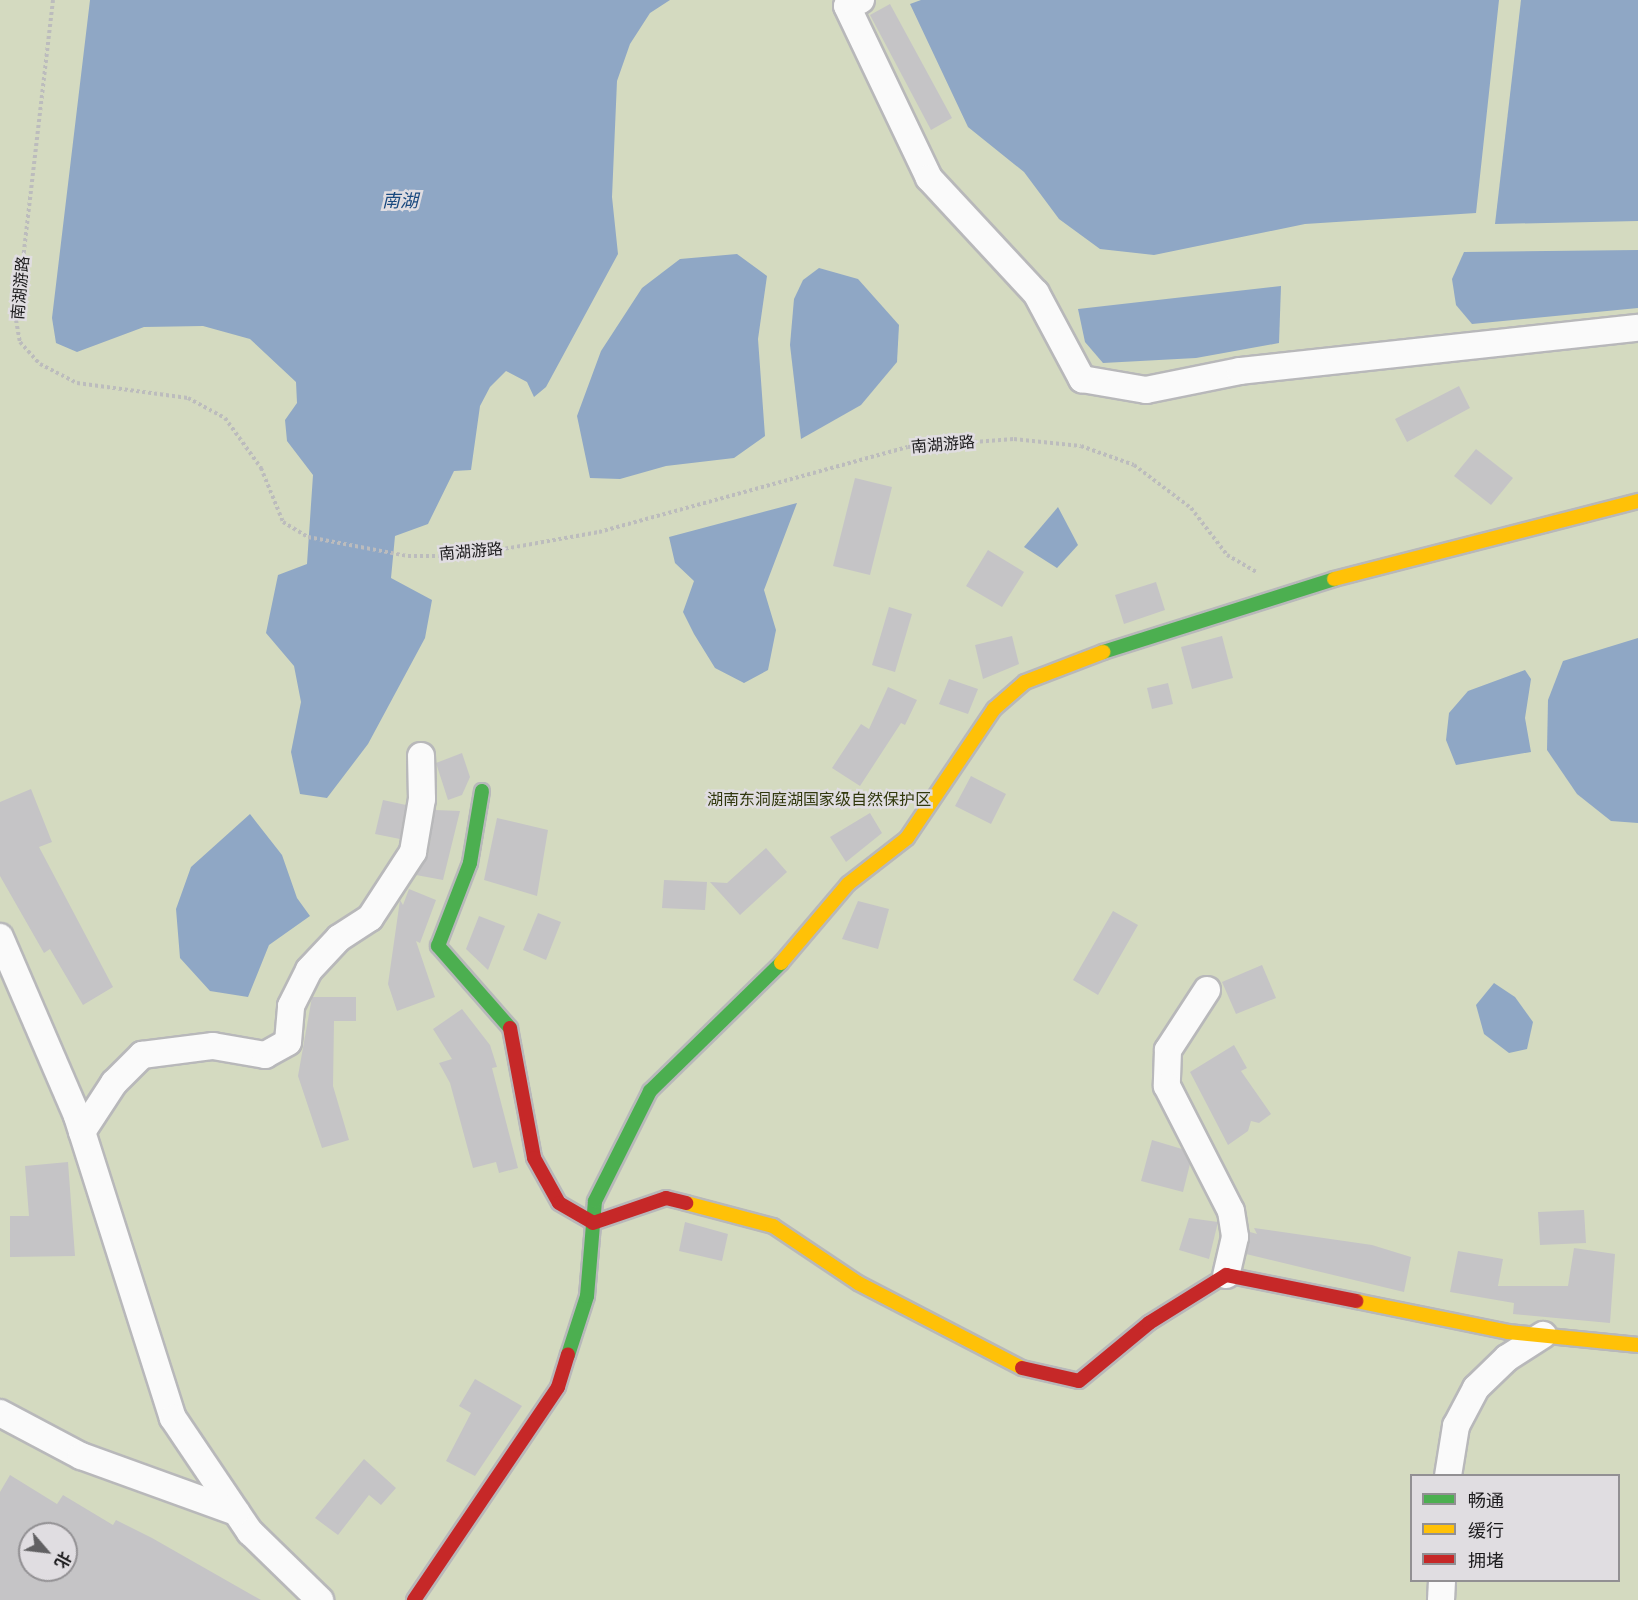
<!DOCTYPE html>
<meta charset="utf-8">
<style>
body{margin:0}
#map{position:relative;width:1638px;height:1600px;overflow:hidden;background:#dfdee0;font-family:"DejaVu Sans","Noto Sans SC",sans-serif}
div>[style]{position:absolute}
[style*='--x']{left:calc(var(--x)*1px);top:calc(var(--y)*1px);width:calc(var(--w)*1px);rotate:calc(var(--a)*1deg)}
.green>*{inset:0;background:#d4dac0}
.water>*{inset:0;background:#8fa7c5}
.building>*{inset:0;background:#c5c4c6}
.path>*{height:4px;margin-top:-2px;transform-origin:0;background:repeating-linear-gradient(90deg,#bcbcbd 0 3px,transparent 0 6px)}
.roads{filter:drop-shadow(2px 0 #b8b8ba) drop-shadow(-2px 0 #b8b8ba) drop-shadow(0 2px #b8b8ba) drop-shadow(0 -2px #b8b8ba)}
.street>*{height:26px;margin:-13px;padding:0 13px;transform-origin:13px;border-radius:13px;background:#fafafa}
.fast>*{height:14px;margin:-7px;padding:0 7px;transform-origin:7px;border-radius:7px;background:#4caf50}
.slow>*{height:14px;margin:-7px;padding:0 7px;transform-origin:7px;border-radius:7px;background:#ffc107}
.jam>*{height:14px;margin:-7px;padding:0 7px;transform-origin:7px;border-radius:7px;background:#c62828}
span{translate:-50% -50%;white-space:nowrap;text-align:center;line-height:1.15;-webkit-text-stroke:5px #e0dde1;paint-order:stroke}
.street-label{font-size:16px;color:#1d1c1e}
.park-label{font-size:16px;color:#31380d}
.water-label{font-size:18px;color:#19497f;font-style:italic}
.legend{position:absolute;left:1410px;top:1474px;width:210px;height:108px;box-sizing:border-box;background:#e0dde1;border:2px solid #929093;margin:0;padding:8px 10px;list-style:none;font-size:18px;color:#1d1c1e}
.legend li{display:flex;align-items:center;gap:12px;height:30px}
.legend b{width:30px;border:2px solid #929093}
.north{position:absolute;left:18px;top:1522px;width:60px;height:60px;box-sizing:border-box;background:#e0dde1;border:2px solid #929093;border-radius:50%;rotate:118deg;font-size:16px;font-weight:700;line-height:24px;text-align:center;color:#1d1c1e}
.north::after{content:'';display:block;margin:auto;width:21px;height:27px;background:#616062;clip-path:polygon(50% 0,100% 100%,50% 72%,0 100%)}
</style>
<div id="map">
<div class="green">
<i style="clip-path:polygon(evenodd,0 0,1638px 0,1638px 1600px,0 1600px,0 0,1412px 1476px,1618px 1476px,1618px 1580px,1412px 1580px,1412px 1476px,0 0,30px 1534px,66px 1534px,66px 1570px,30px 1570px,30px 1534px)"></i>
</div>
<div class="water">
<i style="clip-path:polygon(90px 0,670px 0,650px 13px,630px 44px,617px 81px,612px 197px,618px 254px,546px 387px,534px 397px,527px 382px,506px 371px,490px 387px,480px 406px,471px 470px,454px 471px,428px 524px,395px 536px,391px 578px,432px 600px,425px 638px,368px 744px,327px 798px,300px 794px,291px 752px,301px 702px,294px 666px,266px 633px,278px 575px,307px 564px,313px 475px,287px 441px,285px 420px,297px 403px,296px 382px,250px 339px,203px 326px,144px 327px,77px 352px,56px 343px,52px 318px)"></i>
<i style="clip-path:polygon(921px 0,1499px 0,1476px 213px,1305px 224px,1154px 255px,1100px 249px,1059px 219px,1024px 172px,968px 127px,910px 4px)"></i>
<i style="clip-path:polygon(1521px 0,1638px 0,1638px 221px,1495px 224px)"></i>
<i style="clip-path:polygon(1638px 250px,1638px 308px,1472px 324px,1456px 305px,1452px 279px,1464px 252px)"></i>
<i style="clip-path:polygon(737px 254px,767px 276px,758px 339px,765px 436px,734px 458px,666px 466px,620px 479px,590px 478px,577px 416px,601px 351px,642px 288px,680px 259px)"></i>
<i style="clip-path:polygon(819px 268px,858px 279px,899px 325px,897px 362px,861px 405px,801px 439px,790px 345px,794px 299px,803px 280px)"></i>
<i style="clip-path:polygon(1281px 286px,1279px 343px,1196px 358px,1103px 363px,1085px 342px,1078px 309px)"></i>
<i style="clip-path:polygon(797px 503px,764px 590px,776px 630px,768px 670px,744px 683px,715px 668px,694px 634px,683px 612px,694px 581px,675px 563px,669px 537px)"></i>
<i style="clip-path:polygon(1058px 507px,1078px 545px,1057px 568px,1024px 547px)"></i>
<i style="clip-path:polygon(1638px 638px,1638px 823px,1611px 821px,1577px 794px,1547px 750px,1548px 700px,1563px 661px)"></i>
<i style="clip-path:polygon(1525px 670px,1531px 679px,1525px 718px,1531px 752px,1456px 765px,1446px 740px,1449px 713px,1468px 691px)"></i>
<i style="clip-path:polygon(250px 814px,282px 855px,297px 898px,310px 916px,269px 945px,248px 997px,210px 991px,180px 958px,176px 909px,191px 867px)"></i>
<i style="clip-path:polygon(1494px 983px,1515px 997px,1533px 1022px,1527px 1049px,1509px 1053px,1484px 1034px,1476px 1005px)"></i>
</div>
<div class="building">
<i style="clip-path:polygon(890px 4px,952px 118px,931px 130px,870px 15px)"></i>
<i style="clip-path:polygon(1459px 386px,1470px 408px,1407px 442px,1395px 419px)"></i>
<i style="clip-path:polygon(1476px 449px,1513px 478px,1491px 505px,1454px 476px)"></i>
<i style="clip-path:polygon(855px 478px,892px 487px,870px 575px,833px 566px)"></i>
<i style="clip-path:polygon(988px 550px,1024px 572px,1002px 607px,966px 586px)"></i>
<i style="clip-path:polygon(1156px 582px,1165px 610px,1124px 624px,1115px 595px)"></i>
<i style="clip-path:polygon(889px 607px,912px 614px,895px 672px,872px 665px)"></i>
<i style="clip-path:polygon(1012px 636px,1019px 664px,983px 679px,975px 645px)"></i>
<i style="clip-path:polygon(1222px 636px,1233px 678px,1192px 689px,1181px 647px)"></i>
<i style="clip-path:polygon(949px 679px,978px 689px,968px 714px,939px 704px)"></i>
<i style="clip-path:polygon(1168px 683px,1173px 704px,1152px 709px,1147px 688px)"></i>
<i style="clip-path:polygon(888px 687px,917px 700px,905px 725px,901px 723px,860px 786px,832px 768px,861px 724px,869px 729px)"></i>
<i style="clip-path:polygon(462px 753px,470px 777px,462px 795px,448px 800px,436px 763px)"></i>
<i style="clip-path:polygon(971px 776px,1006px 794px,991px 824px,955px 806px)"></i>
<i style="clip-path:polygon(31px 789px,52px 842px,39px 847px,113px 987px,83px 1005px,50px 949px,44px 953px,0 876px,0 802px)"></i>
<i style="clip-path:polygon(383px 800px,406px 805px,400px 839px,375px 834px)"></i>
<i style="clip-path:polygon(435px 810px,460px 811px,443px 880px,416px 875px,428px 855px)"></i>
<i style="clip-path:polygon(870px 813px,882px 833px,846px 862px,830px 837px)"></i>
<i style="clip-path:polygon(497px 818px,548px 830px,537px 896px,484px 880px)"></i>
<i style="clip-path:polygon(766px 848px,787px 872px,740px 915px,710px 882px,727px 883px)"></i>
<i style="clip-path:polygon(664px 880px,707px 882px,705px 910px,662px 908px)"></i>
<i style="clip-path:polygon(409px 889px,436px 900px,420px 943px,416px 941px,435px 997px,397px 1011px,388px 984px,400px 900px,403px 905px)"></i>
<i style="clip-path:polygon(858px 901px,889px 909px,878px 949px,842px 939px)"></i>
<i style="clip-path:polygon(1113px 911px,1138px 925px,1098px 995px,1073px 980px)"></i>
<i style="clip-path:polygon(538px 913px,561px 922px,546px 960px,523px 950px)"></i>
<i style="clip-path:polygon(479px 916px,505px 926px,488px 970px,466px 949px)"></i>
<i style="clip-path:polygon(1262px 965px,1276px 998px,1236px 1014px,1222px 982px)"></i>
<i style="clip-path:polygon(312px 997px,356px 997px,356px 1021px,334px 1021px,333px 1086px,349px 1140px,322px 1148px,298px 1076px)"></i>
<i style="clip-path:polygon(462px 1009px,490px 1045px,497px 1067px,492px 1068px,518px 1168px,499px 1173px,496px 1162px,473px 1168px,450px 1083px,439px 1063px,452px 1059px,433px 1029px)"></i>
<i style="clip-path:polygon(1234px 1045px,1247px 1068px,1241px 1071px,1271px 1114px,1259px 1123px,1251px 1121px,1248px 1131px,1228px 1145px,1190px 1072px)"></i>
<i style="clip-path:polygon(1152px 1140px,1182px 1149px,1190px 1164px,1183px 1192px,1141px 1181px)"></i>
<i style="clip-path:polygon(68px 1162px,75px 1256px,10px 1257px,10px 1216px,29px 1216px,25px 1166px)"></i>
<i style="clip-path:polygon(1584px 1210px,1586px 1243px,1540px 1245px,1538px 1212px)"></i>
<i style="clip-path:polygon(1189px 1218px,1218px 1222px,1209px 1259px,1179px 1250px)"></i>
<i style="clip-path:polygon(685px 1222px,728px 1234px,722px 1261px,679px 1251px)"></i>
<i style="clip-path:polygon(1254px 1228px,1372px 1245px,1411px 1257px,1404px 1292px,1246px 1254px,1250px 1232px,1257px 1234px)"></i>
<i style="clip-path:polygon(1574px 1248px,1615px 1254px,1610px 1323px,1513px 1314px,1514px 1303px,1450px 1292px,1458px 1251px,1503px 1259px,1498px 1286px,1568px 1286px)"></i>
<i style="clip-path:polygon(475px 1379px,522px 1406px,475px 1476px,446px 1461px,471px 1413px,459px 1406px)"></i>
<i style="clip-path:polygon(364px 1459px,396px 1488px,381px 1505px,369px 1495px,338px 1535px,315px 1518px)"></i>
<i style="clip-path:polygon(evenodd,10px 1475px,57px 1504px,63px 1495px,113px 1525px,116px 1520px,152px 1538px,261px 1600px,0 1600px,0 1492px,10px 1475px,30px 1534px,66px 1534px,66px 1570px,30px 1570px,30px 1534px)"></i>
</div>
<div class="path">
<i style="--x:53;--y:0;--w:322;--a:96.6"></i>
<i style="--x:16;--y:320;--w:22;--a:80"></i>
<i style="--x:20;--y:342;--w:30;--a:48"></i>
<i style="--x:40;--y:364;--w:42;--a:27.2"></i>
<i style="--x:77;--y:383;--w:112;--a:7.7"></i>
<i style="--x:188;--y:398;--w:42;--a:28.4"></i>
<i style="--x:225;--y:418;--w:62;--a:54.2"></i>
<i style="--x:261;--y:468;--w:58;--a:67.8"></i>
<i style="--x:283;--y:522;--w:29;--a:31"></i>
<i style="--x:308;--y:537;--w:102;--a:10.8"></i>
<i style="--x:408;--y:556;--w:56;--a:0"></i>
<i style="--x:464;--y:556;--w:137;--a:-10.1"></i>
<i style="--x:599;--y:532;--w:320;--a:-15.4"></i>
<i style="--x:908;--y:447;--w:106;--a:-4.3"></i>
<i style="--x:1014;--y:439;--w:67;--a:6"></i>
<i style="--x:1081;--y:446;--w:56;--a:19.7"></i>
<i style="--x:1134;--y:465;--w:71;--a:37"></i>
<i style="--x:1191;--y:508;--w:59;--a:52.5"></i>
<i style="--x:1227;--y:555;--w:34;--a:30"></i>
</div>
<div class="roads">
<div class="street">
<i style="--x:861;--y:0;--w:15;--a:157"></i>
<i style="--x:847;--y:6;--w:191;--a:64.5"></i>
<i style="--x:929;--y:178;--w:157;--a:47.1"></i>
<i style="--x:1036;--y:293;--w:98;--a:61.9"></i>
<i style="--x:1082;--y:379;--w:65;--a:9.8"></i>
<i style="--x:1146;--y:390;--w:96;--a:-11.4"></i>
<i style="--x:1240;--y:371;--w:400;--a:-6.2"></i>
<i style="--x:0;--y:937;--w:195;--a:66.7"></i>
<i style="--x:77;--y:1116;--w:317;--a:72.4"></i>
<i style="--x:173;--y:1418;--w:138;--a:56"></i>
<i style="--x:250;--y:1532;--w:98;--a:44.2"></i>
<i style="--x:1207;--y:990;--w:72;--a:123"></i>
<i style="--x:1168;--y:1050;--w:36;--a:92"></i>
<i style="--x:1167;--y:1086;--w:140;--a:62.9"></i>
<i style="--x:1231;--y:1211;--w:26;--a:81"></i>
<i style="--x:1235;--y:1237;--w:39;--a:103"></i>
<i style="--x:82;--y:1132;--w:59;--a:-56.9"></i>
<i style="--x:114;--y:1083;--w:40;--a:-45"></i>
<i style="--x:142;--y:1055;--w:72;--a:-7.2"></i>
<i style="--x:213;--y:1046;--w:53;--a:9.8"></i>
<i style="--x:265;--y:1055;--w:26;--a:-29"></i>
<i style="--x:288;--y:1042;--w:36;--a:-85"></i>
<i style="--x:291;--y:1006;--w:40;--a:-63.4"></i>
<i style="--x:309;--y:970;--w:44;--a:-46.8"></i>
<i style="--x:339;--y:938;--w:37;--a:-33"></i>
<i style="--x:370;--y:918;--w:79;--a:-56.9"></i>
<i style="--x:413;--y:852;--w:54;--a:-80.4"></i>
<i style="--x:422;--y:799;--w:43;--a:-91.3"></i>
<i style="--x:0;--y:1413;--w:92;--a:28"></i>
<i style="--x:81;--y:1456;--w:165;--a:19.9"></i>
<i style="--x:1448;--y:1476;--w:51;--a:-80.9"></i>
<i style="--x:1456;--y:1426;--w:43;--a:-62.2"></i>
<i style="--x:1476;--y:1388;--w:43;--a:-44.1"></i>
<i style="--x:1507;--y:1358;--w:43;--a:-32.6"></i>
<i style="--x:1441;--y:1600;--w:20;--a:-87"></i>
</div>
<div class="fast">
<i style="--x:1103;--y:652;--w:242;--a:-17.5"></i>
<i style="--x:482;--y:791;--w:73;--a:99.5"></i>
<i style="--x:470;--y:863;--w:89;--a:111.1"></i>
<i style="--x:438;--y:946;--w:109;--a:48.7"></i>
<i style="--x:568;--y:1355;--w:62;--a:-72.1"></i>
<i style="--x:587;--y:1296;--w:95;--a:-85.2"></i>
<i style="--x:595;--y:1201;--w:123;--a:-63.4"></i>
<i style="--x:650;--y:1091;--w:183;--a:-44.3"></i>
</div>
<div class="slow">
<i style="--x:1334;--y:579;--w:314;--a:-14.4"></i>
<i style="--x:781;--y:963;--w:104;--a:-49.7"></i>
<i style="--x:848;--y:884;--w:75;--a:-37.9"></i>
<i style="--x:907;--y:838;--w:156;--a:-56"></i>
<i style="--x:994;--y:709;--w:41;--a:-41.1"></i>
<i style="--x:1025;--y:682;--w:84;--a:-21"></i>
<i style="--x:686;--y:1203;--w:90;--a:14.8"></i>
<i style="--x:773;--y:1226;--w:102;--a:33.8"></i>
<i style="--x:858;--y:1283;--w:185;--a:27.4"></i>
<i style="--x:1356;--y:1301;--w:155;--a:11.5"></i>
<i style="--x:1508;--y:1332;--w:131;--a:5.7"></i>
</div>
<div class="jam">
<i style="--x:510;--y:1028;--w:132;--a:79.5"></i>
<i style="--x:534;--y:1158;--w:51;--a:60.9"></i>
<i style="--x:559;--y:1203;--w:39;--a:30"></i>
<i style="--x:593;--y:1223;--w:77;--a:-18.9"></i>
<i style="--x:666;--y:1198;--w:21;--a:14"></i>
<i style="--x:1022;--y:1368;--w:58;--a:12.8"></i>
<i style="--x:1079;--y:1381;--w:91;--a:-39.6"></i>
<i style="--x:1149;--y:1323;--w:91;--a:-31.9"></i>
<i style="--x:1226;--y:1275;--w:133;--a:11.3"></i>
<i style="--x:414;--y:1600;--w:257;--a:-55.9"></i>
<i style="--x:558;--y:1387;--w:34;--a:-73"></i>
</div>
</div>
<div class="street-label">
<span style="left:21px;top:288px;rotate:-85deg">南湖游路</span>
<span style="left:943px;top:445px;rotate:-5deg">南湖游路</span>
<span style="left:471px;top:552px;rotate:-5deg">南湖游路</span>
</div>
<div class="park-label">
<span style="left:819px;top:800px">湖南东洞庭湖国家级自然保护区</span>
</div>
<div class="water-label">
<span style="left:400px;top:201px">南湖</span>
</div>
<ul class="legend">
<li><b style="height:8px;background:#4caf50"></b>畅通</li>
<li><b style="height:8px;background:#ffc107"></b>缓行</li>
<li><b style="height:8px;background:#c62828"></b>拥堵</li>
</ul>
<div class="north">北</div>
</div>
